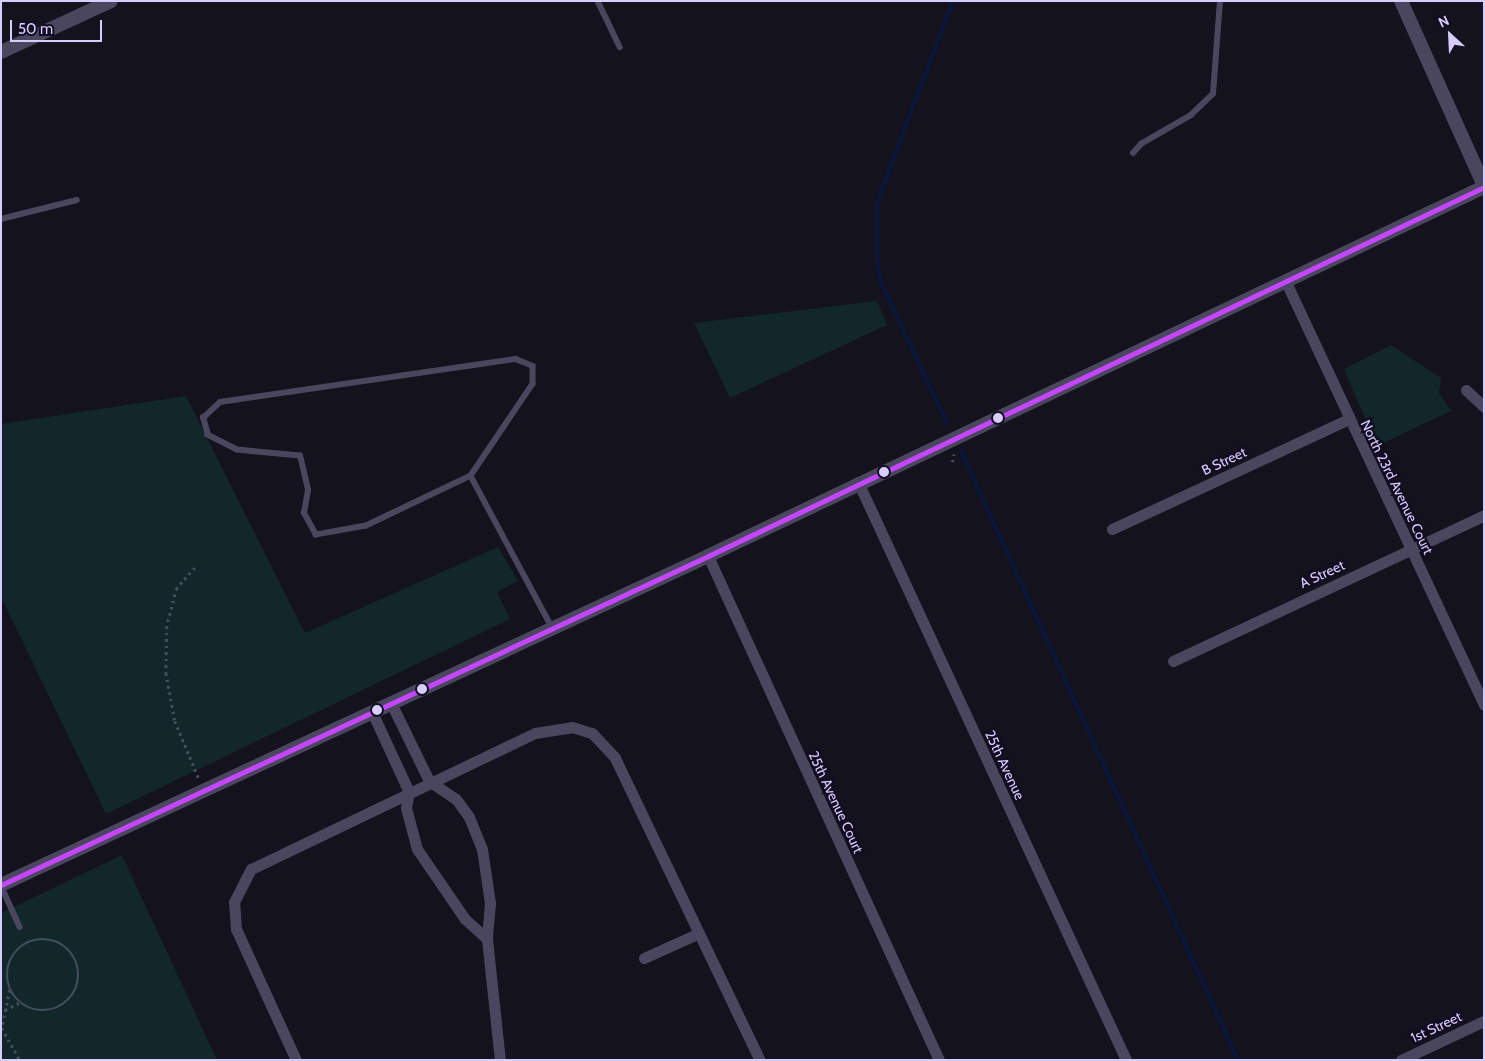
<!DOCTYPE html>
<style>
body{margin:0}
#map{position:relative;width:1485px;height:1061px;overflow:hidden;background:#14121d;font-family:Cabin,sans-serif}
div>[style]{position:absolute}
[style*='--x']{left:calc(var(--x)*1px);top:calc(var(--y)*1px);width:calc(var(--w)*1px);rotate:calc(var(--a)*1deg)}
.green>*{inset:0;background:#112729}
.stream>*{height:4px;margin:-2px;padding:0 2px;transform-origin:2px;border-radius:2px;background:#09173c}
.path>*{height:2.5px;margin-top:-1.25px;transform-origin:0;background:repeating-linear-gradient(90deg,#444f5e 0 2.5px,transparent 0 6.5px)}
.path>.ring{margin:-1.25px;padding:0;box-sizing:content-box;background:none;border:2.5px solid #444f5e;border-radius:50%}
.service>*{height:5.5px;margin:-2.75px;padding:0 2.75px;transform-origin:2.75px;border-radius:2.75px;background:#4a465e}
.minor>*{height:11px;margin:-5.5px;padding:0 5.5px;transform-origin:5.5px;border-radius:5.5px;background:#4a465e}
.tertiary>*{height:14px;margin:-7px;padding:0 7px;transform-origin:7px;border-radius:7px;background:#4a465e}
.bus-1>*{height:5px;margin:-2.5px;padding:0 2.5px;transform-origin:2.5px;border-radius:2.5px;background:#c546ff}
.dots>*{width:14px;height:14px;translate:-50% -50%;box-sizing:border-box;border:2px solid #120d21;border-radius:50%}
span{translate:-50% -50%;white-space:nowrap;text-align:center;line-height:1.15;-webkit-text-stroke:4.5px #120d21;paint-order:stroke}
.street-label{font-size:14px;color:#d8cdff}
.frame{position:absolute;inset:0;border:2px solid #d8cdff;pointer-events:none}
.north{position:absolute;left:1425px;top:10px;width:50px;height:50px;-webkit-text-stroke:4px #120d21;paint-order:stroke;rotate:335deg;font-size:14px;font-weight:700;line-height:20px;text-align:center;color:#d8cdff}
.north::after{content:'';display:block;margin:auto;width:18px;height:22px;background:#d8cdff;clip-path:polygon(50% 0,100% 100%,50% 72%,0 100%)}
.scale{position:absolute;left:10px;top:20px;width:92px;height:22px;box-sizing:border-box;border:2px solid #d8cdff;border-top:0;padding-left:6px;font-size:15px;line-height:18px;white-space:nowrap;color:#d8cdff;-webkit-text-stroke:4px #120d21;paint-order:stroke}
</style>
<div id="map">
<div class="green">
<i style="clip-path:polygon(877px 301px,887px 325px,730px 398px,694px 323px)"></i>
<i style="clip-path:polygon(1391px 345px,1441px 378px,1439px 393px,1451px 411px,1377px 446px,1344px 369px)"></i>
<i style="clip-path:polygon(186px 396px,305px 633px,498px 547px,518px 581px,497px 592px,510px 619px,106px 814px,1px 597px,1px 424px)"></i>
<i style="clip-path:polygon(122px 855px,217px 1060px,1px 1060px,1px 913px)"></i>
</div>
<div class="stream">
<i style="--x:947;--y:423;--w:155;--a:-115.2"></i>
<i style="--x:881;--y:283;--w:20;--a:-101"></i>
<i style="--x:877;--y:263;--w:61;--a:-90"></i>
<i style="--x:877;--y:202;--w:215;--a:-69.3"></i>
<i style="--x:961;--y:451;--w:669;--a:65.54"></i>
</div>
<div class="path">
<i style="--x:952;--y:462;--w:8;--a:-76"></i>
<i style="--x:195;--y:568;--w:27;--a:132"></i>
<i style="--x:177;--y:588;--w:39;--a:105"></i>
<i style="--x:167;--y:626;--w:47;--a:91.2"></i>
<i style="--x:166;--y:673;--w:49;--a:79.4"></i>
<i style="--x:175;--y:721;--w:63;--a:67.5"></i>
<i class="ring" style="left:7px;top:939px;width:69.5px;height:69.5px"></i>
<i style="--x:10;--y:990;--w:39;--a:102"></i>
<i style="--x:2;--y:1028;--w:37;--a:61"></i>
<i style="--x:5;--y:1010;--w:16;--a:-27"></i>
</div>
<div class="service">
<i style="--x:598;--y:1;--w:51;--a:64.4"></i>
<i style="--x:1133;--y:153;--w:12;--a:-48"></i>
<i style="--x:1141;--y:144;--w:58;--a:-30.1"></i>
<i style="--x:1191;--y:115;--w:30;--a:-44"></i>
<i style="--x:1213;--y:94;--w:93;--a:-85.7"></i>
<i style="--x:1;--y:219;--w:78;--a:-14"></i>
<i style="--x:516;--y:359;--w:18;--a:22"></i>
<i style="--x:533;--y:366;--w:18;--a:90"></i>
<i style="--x:533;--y:384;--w:111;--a:124"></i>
<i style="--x:471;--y:476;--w:116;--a:154.5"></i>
<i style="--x:366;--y:526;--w:51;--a:169.8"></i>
<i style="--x:316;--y:535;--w:25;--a:-119"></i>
<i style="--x:304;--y:513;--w:23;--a:-80"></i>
<i style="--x:308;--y:490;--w:35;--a:-103"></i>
<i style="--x:300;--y:456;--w:63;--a:-174.6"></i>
<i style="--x:237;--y:450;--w:33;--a:-153"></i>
<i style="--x:208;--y:435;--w:18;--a:-106"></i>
<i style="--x:203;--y:418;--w:23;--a:-43"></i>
<i style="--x:220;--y:402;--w:299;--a:-8.3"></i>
<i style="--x:471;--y:476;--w:171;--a:61.8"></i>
<i style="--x:1;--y:885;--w:46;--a:65.7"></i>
</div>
<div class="minor">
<i style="--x:1285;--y:280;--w:469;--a:64.9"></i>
<i style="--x:1466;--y:390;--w:25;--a:43"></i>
<i style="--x:858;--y:482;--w:637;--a:65.12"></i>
<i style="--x:1112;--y:529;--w:261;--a:-24.9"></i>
<i style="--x:708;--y:556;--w:554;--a:65.38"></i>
<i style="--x:1173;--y:661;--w:344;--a:-25.1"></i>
<i style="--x:391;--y:703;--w:87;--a:64"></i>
<i style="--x:429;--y:781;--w:32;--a:34"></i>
<i style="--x:456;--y:799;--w:22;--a:54"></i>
<i style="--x:469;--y:817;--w:35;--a:68"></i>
<i style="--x:482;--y:849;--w:55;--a:81.6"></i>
<i style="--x:490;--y:903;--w:36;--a:95"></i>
<i style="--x:487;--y:939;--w:122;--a:83.9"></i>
<i style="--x:372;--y:712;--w:88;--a:65.2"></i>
<i style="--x:409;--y:792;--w:16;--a:101"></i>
<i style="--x:406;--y:808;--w:42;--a:75"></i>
<i style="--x:417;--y:849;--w:85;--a:55.6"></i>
<i style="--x:465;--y:919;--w:30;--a:42"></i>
<i style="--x:644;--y:958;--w:60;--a:-24.4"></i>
<i style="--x:296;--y:1060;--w:144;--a:-114.6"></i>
<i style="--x:236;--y:929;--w:27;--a:-94"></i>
<i style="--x:234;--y:902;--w:37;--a:-63"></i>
<i style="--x:251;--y:869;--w:315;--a:-25.6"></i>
<i style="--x:535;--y:733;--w:37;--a:-9"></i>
<i style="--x:572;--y:727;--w:21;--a:17"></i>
<i style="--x:592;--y:733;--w:34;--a:47"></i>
<i style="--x:615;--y:758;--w:335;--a:64.4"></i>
<i style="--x:1401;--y:1060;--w:92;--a:-25.2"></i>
</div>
<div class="tertiary">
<i style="--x:1401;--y:1;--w:203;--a:65.8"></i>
<i style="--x:1;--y:52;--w:121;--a:-24.9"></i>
<i style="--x:1;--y:885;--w:780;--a:-24.95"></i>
<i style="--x:708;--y:556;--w:859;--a:-25.43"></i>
</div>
<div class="bus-1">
<i style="--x:1;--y:885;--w:780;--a:-24.95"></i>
<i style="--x:708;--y:556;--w:859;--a:-25.43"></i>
</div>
<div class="dots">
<i style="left:998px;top:418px;background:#d8cdff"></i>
<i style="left:884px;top:472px;background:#d8cdff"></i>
<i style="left:422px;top:689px;background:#d8cdff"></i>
<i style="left:377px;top:710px;background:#d8cdff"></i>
</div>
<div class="street-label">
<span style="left:1224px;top:461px;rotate:-25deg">B Street</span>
<span style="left:1397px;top:487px;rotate:64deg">North 23rd Avenue Court</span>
<span style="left:1322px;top:574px;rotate:-25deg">A Street</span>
<span style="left:1005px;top:765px;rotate:65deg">25th Avenue</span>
<span style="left:836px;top:802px;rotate:65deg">25th Avenue Court</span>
<span style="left:1436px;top:1027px;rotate:-25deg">1st Street</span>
</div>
<div class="frame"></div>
<div class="north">N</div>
<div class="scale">50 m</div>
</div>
